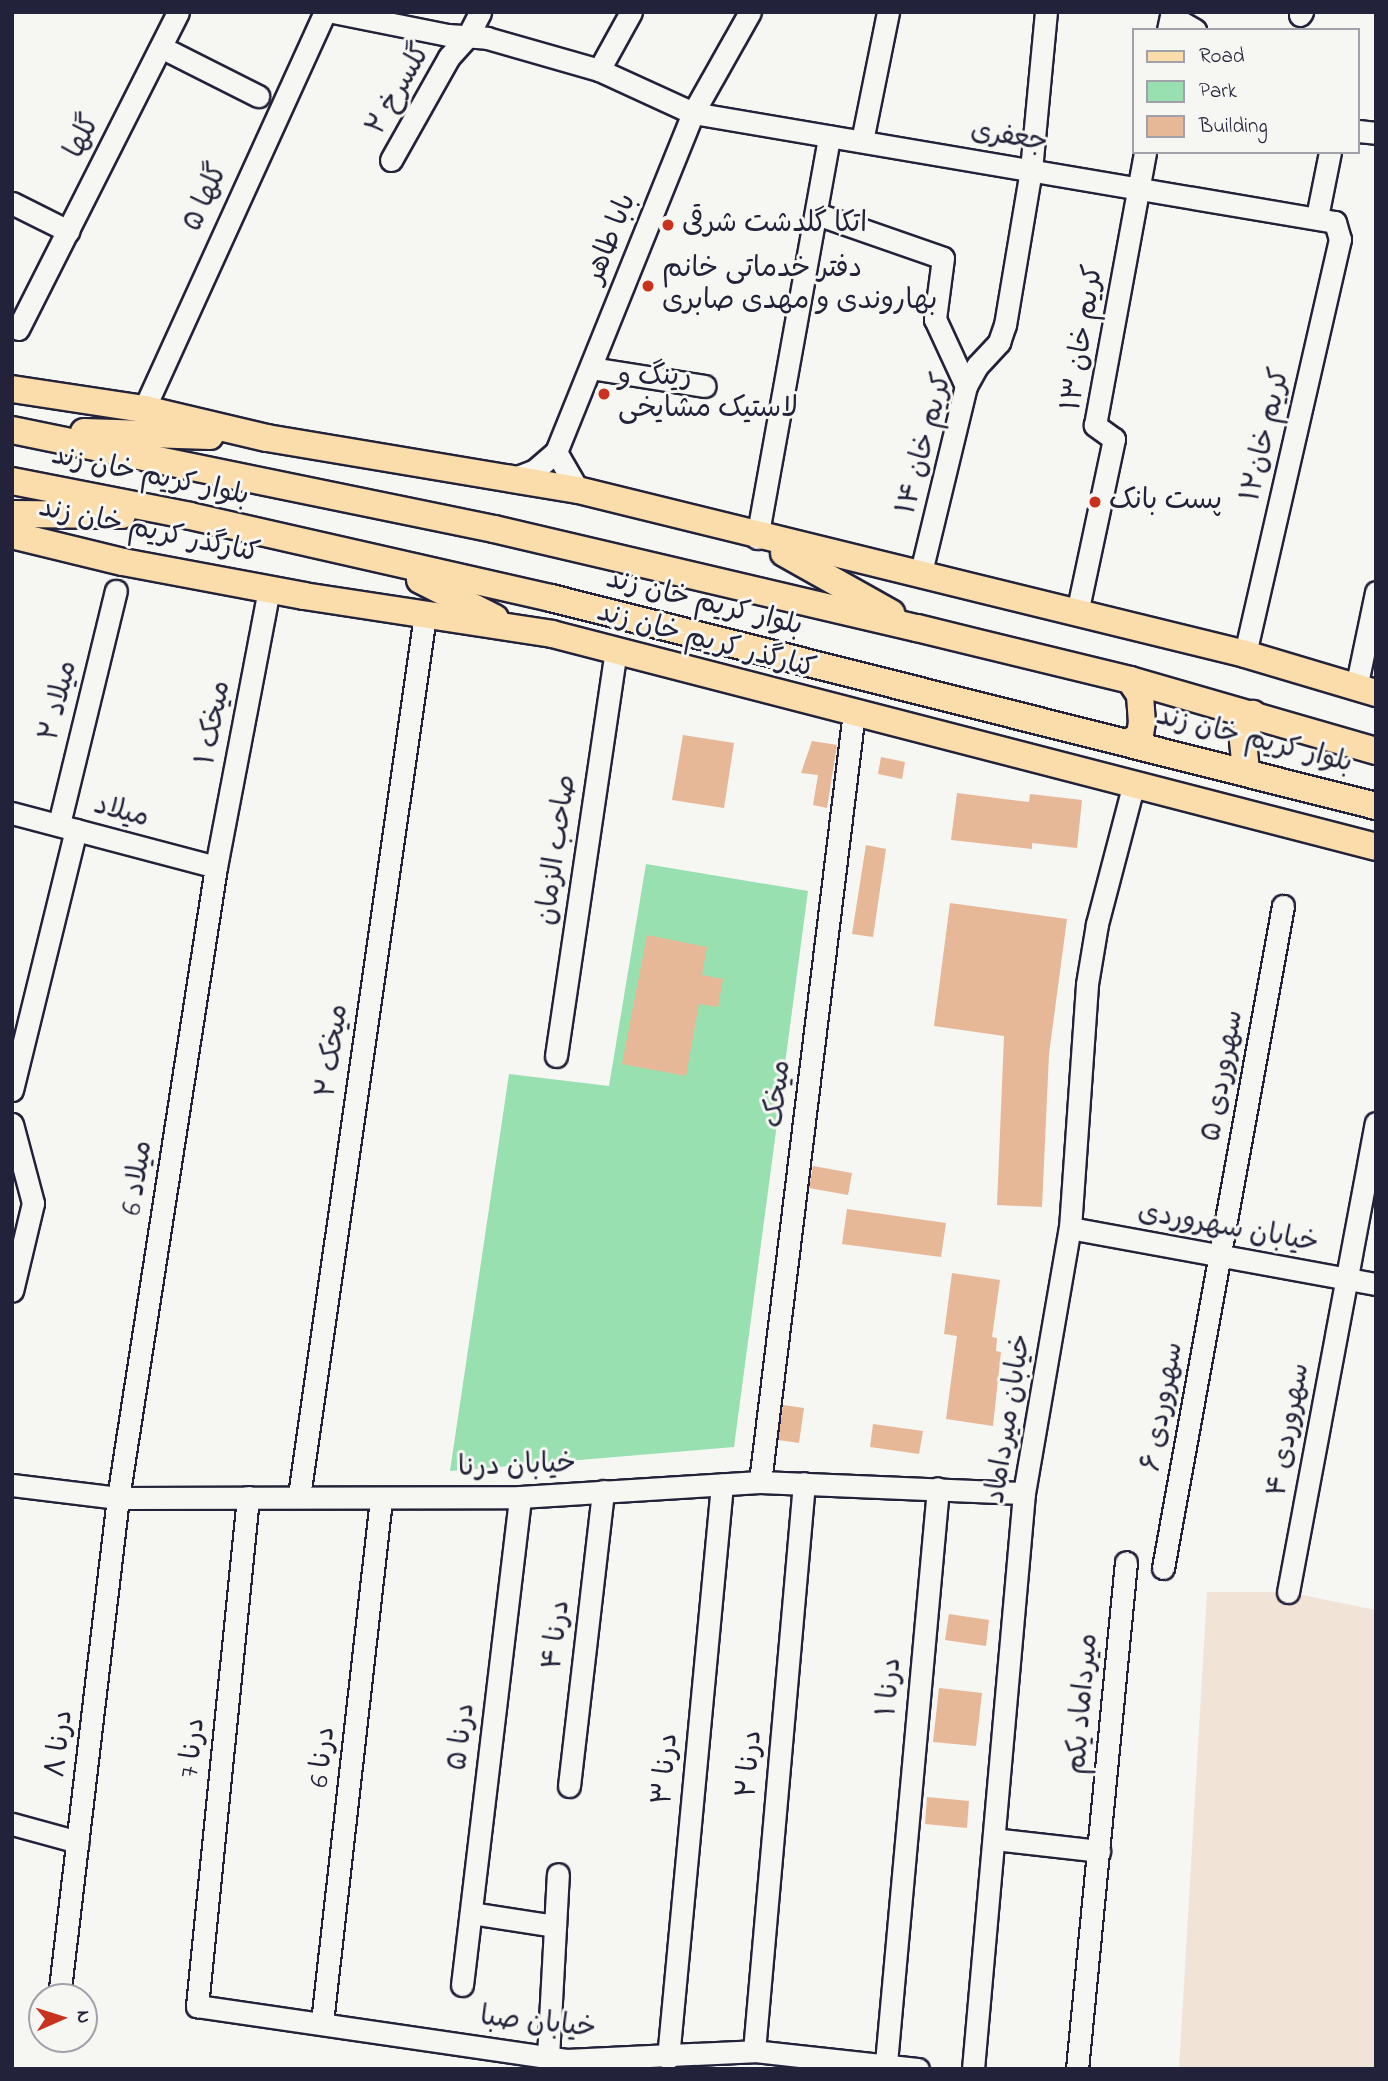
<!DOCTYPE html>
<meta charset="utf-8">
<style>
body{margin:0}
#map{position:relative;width:1388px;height:2081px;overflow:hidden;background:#f6f6f2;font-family:"Indie Flower","Playpen Sans Arabic",sans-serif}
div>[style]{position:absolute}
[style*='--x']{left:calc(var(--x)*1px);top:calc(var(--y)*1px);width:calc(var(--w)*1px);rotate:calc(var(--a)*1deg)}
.built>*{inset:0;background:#f2e3d7}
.green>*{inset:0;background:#98e0af}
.building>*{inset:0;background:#e7b897}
.roads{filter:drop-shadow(2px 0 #22223b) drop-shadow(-2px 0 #22223b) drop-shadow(0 2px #22223b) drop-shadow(0 -2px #22223b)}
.minor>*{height:21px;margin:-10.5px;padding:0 10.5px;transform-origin:10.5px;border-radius:10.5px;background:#f6f6f2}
.major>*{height:26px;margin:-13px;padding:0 13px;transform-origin:13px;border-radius:13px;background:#fbddab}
.dots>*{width:19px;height:19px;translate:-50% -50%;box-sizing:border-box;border:4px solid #f6f6f2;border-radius:50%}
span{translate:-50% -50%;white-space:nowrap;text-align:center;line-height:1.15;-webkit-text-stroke:6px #f6f6f2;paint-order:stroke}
.street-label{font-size:28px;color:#22223b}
.poi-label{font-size:28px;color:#22223b}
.left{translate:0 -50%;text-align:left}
.frame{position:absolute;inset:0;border:14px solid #22223b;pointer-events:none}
.legend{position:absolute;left:1132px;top:28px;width:228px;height:126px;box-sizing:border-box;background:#f6f6f2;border:2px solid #a1a1a9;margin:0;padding:9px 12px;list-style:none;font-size:21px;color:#22223b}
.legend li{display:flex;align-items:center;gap:14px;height:35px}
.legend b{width:35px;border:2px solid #a1a1a9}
.north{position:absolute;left:28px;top:1983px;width:70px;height:70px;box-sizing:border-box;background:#f6f6f2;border:2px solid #a1a1a9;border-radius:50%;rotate:87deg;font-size:19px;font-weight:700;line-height:28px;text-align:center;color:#22223b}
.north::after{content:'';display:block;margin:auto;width:24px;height:32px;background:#c8321e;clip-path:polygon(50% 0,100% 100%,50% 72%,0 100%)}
</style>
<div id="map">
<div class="built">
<i style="clip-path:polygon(1207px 1592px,1288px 1592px,1376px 1610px,1376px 2069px,1179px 2069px)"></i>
</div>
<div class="green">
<i style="clip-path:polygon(646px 864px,808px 891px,734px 1447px,450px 1471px,509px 1074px,609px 1086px)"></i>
</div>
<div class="building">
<i style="clip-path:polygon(683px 735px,734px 743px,724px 808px,672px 800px)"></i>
<i style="clip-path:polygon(812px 741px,837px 745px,827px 808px,813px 805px,818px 775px,801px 773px)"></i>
<i style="clip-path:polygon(881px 757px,905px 762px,902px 779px,878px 774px)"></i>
<i style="clip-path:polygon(957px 793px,1029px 802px,1030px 794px,1082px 800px,1077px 848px,1032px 843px,1032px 849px,951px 840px)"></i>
<i style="clip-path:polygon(866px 845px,886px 849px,873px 937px,852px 934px)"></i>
<i style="clip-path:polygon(950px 903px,1067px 919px,1049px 1054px,1042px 1207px,997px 1205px,1004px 1036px,934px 1026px)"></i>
<i style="clip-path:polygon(647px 935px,707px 947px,702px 975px,723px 979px,718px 1007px,699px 1004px,686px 1076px,622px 1064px)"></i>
<i style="clip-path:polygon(813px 1166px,852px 1173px,848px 1195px,809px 1188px)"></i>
<i style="clip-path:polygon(847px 1209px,946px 1223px,941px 1257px,842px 1244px)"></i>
<i style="clip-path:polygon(952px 1273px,1000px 1280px,992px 1337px,997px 1338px,996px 1351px,1001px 1352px,993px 1426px,946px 1419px,957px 1336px,944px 1334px)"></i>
<i style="clip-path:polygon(783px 1405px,804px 1408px,799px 1443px,778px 1440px)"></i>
<i style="clip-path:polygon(873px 1424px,923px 1431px,919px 1454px,870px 1447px)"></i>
<i style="clip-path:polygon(949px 1614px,989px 1620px,986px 1646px,945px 1640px)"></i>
<i style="clip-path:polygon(939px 1688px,982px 1693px,976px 1746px,933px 1742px)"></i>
<i style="clip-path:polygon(927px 1797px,969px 1801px,967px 1828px,925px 1824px)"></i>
</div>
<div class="roads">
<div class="minor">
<i style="--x:333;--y:12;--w:117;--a:11.3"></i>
<i style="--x:448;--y:35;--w:39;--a:4"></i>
<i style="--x:487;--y:38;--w:116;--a:15.9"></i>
<i style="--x:599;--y:70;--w:103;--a:24.6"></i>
<i style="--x:693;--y:113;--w:651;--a:9.64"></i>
<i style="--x:1335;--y:222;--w:18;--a:74"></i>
<i style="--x:1340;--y:239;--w:426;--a:102.9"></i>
<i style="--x:1300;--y:15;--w:4;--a:-56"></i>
<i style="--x:1168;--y:30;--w:14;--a:-78"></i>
<i style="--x:1171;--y:16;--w:28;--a:30"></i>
<i style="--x:161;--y:47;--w:109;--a:26.8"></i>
<i style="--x:599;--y:70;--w:66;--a:-61.1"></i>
<i style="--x:1358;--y:131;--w:18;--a:6"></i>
<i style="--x:862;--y:141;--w:132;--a:-78.6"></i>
<i style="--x:391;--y:160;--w:118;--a:-60.6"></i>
<i style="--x:449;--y:57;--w:28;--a:-48"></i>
<i style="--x:468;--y:36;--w:27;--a:-63"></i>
<i style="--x:12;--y:203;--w:63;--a:26.6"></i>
<i style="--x:817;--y:214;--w:133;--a:19.2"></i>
<i style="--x:943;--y:258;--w:62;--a:97.5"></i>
<i style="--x:935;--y:319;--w:74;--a:65.2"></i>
<i style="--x:1317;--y:217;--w:66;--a:-78.7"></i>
<i style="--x:18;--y:329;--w:355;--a:-63.2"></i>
<i style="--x:591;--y:368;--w:115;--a:9"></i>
<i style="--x:144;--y:409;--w:436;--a:-65.5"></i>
<i style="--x:556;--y:452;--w:44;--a:59.9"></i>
<i style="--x:517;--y:477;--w:19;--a:-21"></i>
<i style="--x:535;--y:470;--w:28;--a:-41"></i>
<i style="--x:556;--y:452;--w:366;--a:-68"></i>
<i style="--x:693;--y:113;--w:116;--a:-60.6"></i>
<i style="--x:757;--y:538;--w:408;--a:-79.8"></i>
<i style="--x:920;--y:576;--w:195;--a:-76.4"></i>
<i style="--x:966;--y:386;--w:23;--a:-61"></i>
<i style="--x:977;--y:366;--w:33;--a:-47"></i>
<i style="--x:999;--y:342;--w:18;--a:-71"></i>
<i style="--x:1005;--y:325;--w:157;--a:-80.5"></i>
<i style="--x:1031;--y:170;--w:159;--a:-84.6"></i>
<i style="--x:1077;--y:613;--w:178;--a:-78"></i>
<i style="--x:1114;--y:439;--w:24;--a:-144"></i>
<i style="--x:1095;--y:425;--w:278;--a:-79.6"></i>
<i style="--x:1356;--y:688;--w:98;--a:-78.2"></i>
<i style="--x:12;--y:813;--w:211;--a:14.8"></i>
<i style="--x:59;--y:824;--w:240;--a:-76.3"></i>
<i style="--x:556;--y:1056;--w:409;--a:-81.6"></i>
<i style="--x:12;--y:1090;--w:268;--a:-76.2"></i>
<i style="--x:12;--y:1124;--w:82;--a:75.1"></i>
<i style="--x:33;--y:1203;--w:90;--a:103.4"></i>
<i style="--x:1070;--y:1228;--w:311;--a:10.4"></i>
<i style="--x:760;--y:1482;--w:776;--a:-83.04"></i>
<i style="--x:12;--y:1485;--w:107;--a:7"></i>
<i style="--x:118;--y:1498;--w:402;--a:-0.1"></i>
<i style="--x:520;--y:1497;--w:240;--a:-3.6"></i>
<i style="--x:760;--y:1482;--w:264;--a:2.4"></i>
<i style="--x:299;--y:1496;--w:890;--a:-81.86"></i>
<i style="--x:248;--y:1497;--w:512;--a:95.72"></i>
<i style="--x:197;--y:2006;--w:373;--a:8.3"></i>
<i style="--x:566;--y:2060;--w:188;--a:-2.7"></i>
<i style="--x:754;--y:2051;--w:165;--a:6.3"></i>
<i style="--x:1163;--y:1568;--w:673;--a:-79.73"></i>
<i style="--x:1288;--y:1592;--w:477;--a:-79.4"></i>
<i style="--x:569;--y:1786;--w:297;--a:-83.4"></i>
<i style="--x:12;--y:1824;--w:68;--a:15.3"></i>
<i style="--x:994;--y:1839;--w:106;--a:6.5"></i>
<i style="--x:471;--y:1913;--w:85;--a:8.8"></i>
<i style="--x:462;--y:1985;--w:491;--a:-83.2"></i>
<i style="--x:59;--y:1997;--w:502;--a:-83.26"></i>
<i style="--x:118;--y:1498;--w:639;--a:-81.17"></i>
<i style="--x:216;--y:867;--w:283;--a:-79.2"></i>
<i style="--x:322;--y:2022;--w:526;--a:-83.56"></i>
<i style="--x:754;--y:2051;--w:570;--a:-84.97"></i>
<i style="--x:548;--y:2057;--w:183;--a:-86.9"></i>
<i style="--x:668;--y:2058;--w:576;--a:-84.62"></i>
<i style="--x:886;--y:2063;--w:577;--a:-84.83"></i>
<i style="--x:973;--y:2069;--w:578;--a:-84.94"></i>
<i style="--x:1024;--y:1493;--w:269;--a:-80.2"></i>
<i style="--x:1070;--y:1228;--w:245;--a:-86"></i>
<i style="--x:1087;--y:984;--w:61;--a:-80.5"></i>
<i style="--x:1097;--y:924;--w:146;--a:-75.3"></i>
<i style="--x:1077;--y:2069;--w:509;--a:-84.48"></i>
</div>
<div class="major">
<i style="--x:12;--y:389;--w:134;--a:8.6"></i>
<i style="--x:144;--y:409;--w:126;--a:13.3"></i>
<i style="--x:267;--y:438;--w:315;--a:9.5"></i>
<i style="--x:578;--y:490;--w:687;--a:13.81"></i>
<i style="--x:1245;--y:654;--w:137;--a:16.6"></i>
<i style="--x:12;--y:430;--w:492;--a:11.6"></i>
<i style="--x:494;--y:529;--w:434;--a:13.2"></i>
<i style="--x:917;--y:628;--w:219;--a:13.7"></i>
<i style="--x:1130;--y:680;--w:256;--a:16.1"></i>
<i style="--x:84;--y:432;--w:126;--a:1.8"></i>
<i style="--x:12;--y:481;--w:181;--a:11.1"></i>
<i style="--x:190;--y:516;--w:370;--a:12.8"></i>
<i style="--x:551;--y:598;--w:851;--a:14.15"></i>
<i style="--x:12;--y:514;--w:110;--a:0.5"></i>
<i style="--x:12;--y:535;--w:114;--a:13.7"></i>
<i style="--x:123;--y:562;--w:184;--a:10.6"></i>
<i style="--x:304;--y:596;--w:251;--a:8.7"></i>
<i style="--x:552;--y:634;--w:851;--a:14.49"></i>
<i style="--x:784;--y:553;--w:123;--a:29.3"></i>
<i style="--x:420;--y:580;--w:84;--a:26.9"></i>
<i style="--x:1130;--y:680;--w:18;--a:56"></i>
<i style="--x:1140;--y:695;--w:27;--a:86"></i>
<i style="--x:1142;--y:722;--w:13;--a:99"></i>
<i style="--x:1140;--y:735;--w:12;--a:145"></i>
<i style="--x:1246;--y:770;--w:30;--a:-96"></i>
<i style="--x:1243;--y:740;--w:28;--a:-69"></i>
</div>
</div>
<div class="dots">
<i style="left:668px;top:225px;background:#c8321e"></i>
<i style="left:648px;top:286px;background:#c8321e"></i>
<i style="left:604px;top:394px;background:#c8321e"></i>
<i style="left:1095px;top:502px;background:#c8321e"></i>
</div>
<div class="street-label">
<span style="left:400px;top:90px;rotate:-60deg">گلسرخ ۲</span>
<span style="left:84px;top:137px;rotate:-63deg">گلها</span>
<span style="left:1009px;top:138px;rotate:9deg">جعفری</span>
<span style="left:207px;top:198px;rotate:-66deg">گلها ۵</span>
<span style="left:612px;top:239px;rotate:-68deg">بابا طاهر</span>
<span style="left:1084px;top:338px;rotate:-81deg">کریم خان ۱۳</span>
<span style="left:1267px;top:435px;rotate:-77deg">کریم خان۱۲</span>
<span style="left:926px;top:444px;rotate:-75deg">کریم خان ۱۴</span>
<span style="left:150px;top:477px;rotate:12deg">بلوار کریم خان زند</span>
<span style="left:149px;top:532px;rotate:12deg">کنارگذر کریم خان زند</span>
<span style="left:704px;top:604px;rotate:14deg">بلوار کریم خان زند</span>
<span style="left:706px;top:642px;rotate:15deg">کنارگذر کریم خان زند</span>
<span style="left:60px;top:701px;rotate:-76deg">میلاد ۲</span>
<span style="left:215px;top:723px;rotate:-79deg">میخک ۱</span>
<span style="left:1254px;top:741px;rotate:14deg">بلوار کریم خان زند</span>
<span style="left:121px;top:813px;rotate:15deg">میلاد</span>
<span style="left:558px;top:850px;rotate:-82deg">صاحب الزمان</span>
<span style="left:334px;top:1051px;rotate:-82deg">میخک ۲</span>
<span style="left:1224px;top:1076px;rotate:-80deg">سهروردی ۵</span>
<span style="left:779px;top:1094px;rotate:-83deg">میخک</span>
<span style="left:139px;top:1178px;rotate:-81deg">میلاد 6</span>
<span style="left:1228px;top:1229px;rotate:10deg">خیابان سهروردی</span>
<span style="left:1164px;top:1407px;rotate:-80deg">سهروردی ۶</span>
<span style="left:1010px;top:1419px;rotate:-81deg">خیابان میرداماد</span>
<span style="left:1290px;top:1430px;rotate:-80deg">سهروردی ۴</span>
<span style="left:517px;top:1467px;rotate:-2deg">خیابان درنا</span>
<span style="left:558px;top:1635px;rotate:-83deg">درنا ۴</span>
<span style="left:891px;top:1687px;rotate:-85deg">درنا ۱</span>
<span style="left:1084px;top:1704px;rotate:-85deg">میرداماد یکم</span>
<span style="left:463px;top:1737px;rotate:-83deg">درنا ۵</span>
<span style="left:61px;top:1744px;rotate:-83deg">درنا ۸</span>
<span style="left:194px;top:1748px;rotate:-84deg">درنا 7</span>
<span style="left:324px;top:1757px;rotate:-84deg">درنا 6</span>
<span style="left:751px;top:1764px;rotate:-85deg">درنا ۲</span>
<span style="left:667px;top:1769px;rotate:-85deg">درنا ۳</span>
<span style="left:538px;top:2024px;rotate:6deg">خیابان صبا</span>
</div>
<div class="poi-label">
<span class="left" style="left:682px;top:225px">اتکا گلدشت شرقی</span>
<span class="left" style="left:662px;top:286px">دفتر خدماتی خانم<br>بهاروندی و مهدی صابری</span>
<span class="left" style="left:618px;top:394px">رینگ و<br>لاستیک مشایخی</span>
<span class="left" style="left:1109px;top:502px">پست بانک</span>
</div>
<div class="frame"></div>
<ul class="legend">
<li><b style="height:9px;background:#fbddab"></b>Road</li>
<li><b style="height:19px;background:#98e0af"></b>Park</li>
<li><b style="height:19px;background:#e7b897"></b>Building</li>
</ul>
<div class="north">N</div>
</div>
